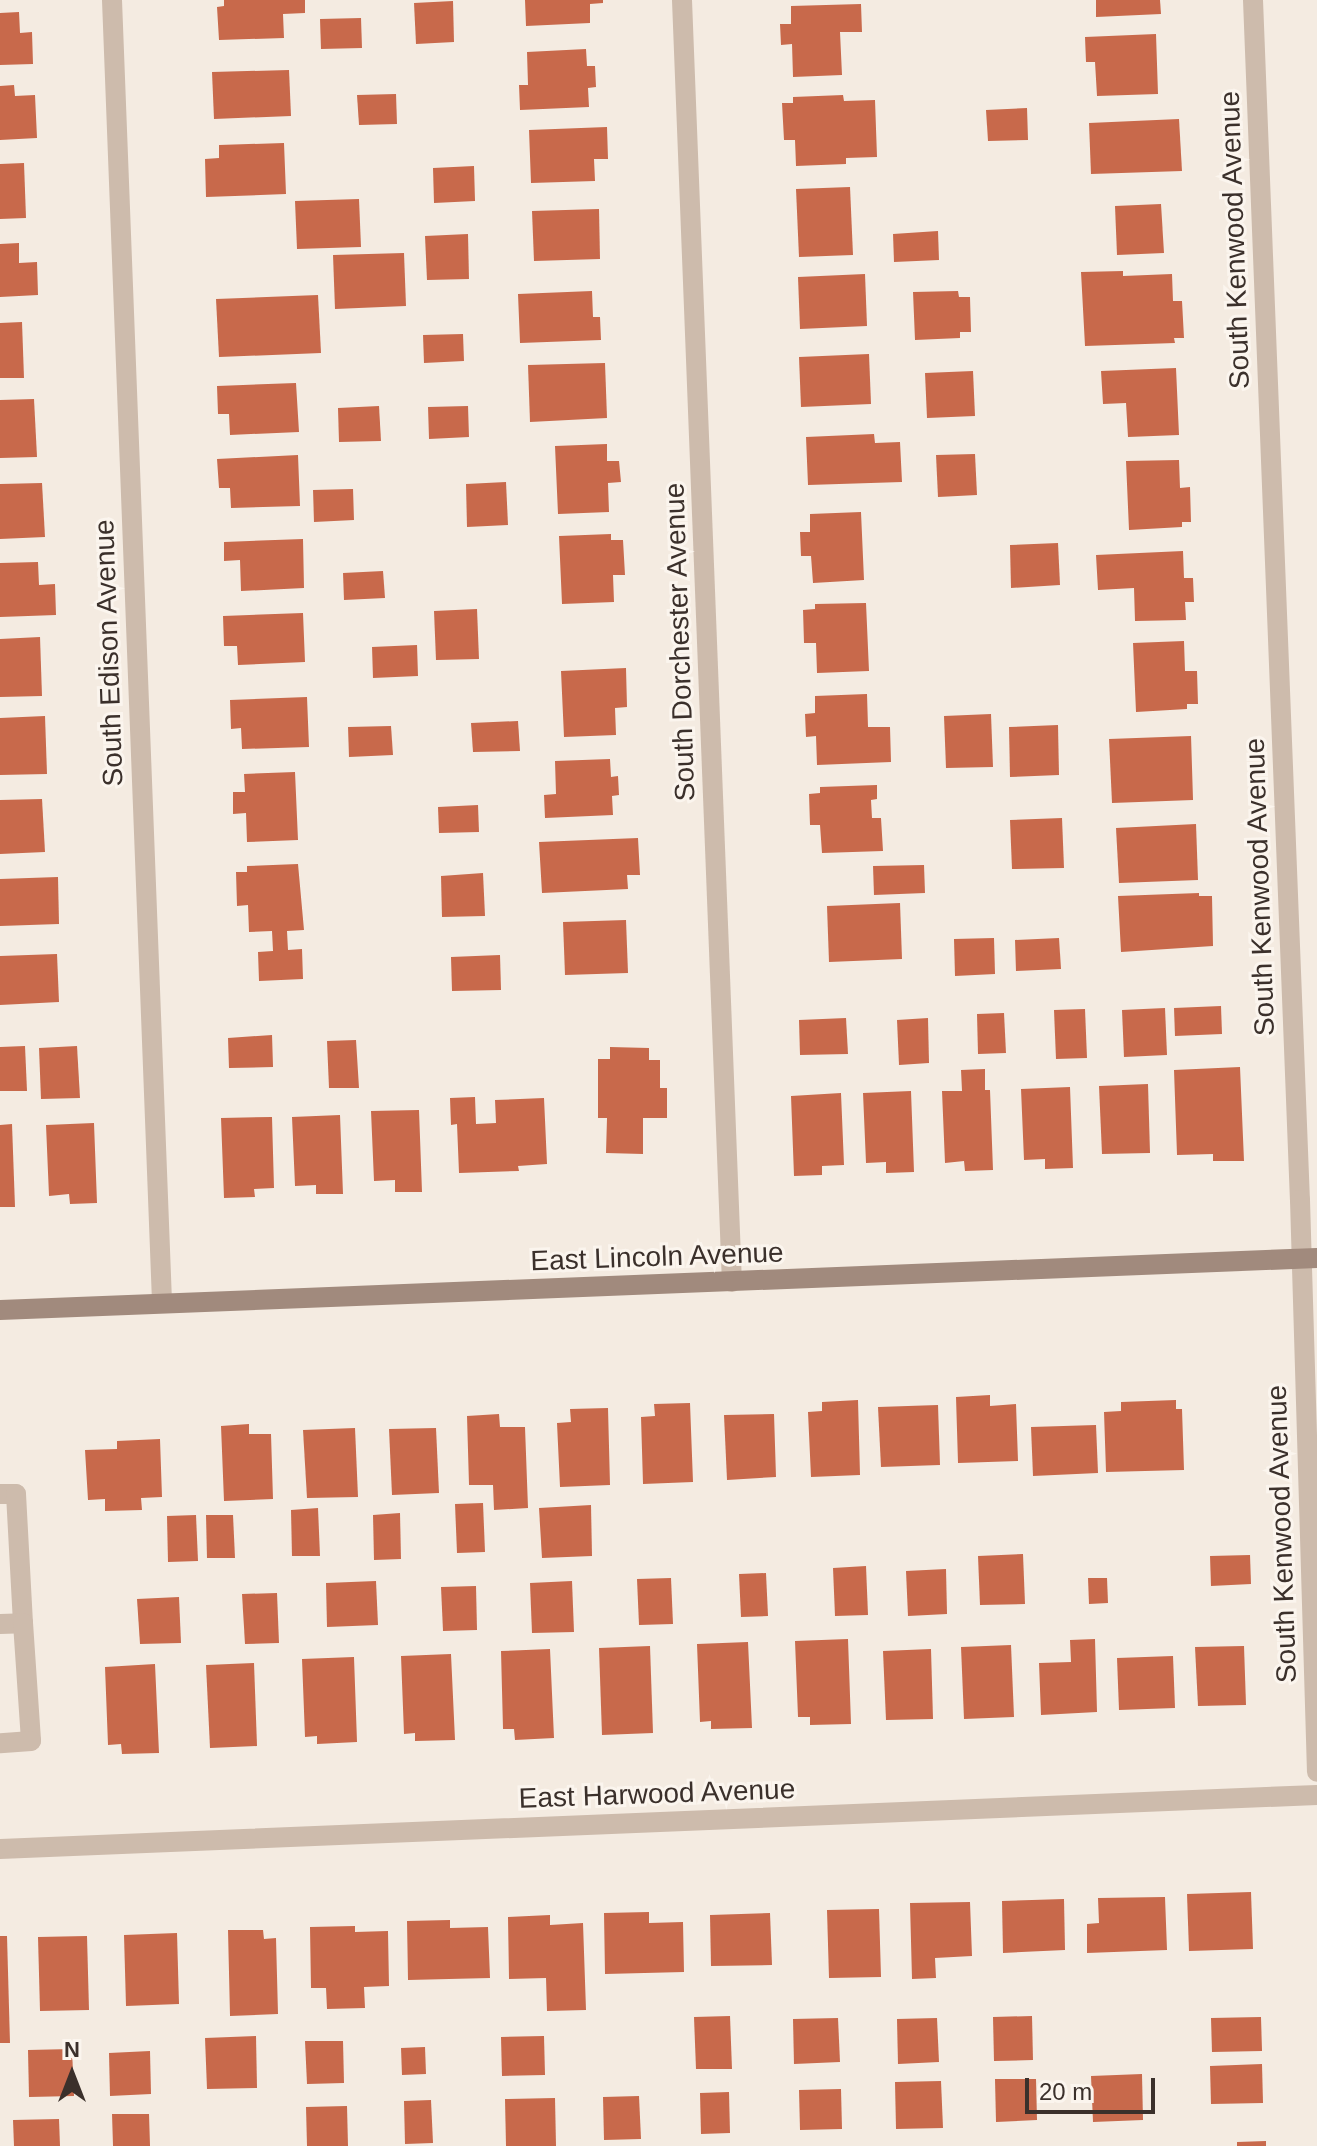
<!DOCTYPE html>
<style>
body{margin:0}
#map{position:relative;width:1317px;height:2146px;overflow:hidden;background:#f4ebe1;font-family:Arial,sans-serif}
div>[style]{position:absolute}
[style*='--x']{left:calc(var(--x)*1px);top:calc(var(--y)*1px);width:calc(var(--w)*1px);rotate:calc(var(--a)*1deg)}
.building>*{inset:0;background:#c8694b}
.lane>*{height:20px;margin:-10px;padding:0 10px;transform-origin:10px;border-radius:10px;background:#cdbbac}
.street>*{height:20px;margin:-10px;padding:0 10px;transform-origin:10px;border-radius:10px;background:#cdbbac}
.secondary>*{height:20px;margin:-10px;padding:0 10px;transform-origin:10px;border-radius:10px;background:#a18a7d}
span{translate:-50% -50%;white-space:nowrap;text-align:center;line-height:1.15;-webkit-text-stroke:6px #fbf5ee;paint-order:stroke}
.street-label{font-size:28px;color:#3b302b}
.north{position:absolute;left:32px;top:2034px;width:80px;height:80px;-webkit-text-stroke:6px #fbf5ee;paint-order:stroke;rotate:0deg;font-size:22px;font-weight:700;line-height:32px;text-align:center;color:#3b302b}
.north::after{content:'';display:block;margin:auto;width:28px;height:36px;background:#3b302b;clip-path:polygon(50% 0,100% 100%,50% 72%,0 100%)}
.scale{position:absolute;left:1025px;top:2078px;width:130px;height:36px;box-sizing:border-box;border:4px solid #3b302b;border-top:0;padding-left:10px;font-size:24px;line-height:28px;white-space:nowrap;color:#3b302b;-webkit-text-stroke:6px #fbf5ee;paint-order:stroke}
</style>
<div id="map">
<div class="building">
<i style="clip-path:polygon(224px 0,305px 0,305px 13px,283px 14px,284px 38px,219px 40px,217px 7px,224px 6px)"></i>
<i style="clip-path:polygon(525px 0,603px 0,603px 3px,590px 4px,590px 23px,526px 26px)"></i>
<i style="clip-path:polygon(1096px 0,1160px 0,1161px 14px,1096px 17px)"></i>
<i style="clip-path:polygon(453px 1px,454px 42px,416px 44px,414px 3px)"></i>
<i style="clip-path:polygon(861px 4px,862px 32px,840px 32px,842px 75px,793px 77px,792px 44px,781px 45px,780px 24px,791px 24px,791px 6px)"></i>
<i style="clip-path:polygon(19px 12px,20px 33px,32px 32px,33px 64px,0 65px,0 13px)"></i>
<i style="clip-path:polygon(361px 18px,362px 48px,321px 49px,320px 19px)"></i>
<i style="clip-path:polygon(1156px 34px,1158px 94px,1097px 96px,1095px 62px,1086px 62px,1085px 37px)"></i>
<i style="clip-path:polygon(586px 49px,587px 66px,595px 66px,596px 87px,588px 88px,589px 107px,520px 110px,519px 85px,528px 85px,527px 52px)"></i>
<i style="clip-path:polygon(289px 70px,291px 116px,214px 119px,212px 72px)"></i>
<i style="clip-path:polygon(14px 85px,15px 96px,35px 95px,37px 138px,0 140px,0 86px)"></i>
<i style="clip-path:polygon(396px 94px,397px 124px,359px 125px,357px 95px)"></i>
<i style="clip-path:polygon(843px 95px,844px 101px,875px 100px,877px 157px,846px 158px,846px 164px,796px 166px,795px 140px,784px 140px,782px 103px,793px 103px,793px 97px)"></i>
<i style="clip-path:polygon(1027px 108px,1028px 140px,988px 141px,986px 110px)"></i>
<i style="clip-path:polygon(1179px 119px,1182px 171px,1091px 174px,1089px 123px)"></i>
<i style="clip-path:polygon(607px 127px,608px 159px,594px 159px,595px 181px,531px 183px,529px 130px)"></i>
<i style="clip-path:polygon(284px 143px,286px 194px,206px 197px,205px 159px,219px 158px,219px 145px)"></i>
<i style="clip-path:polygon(24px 163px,26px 218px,0 219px,0 164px)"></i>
<i style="clip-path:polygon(474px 166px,475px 201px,434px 203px,433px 168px)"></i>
<i style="clip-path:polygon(850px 187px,853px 255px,799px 257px,796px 189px)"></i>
<i style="clip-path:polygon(359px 199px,361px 247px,297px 249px,295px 201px)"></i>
<i style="clip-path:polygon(1161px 204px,1164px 253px,1117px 255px,1115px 206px)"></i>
<i style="clip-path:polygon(599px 209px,600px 259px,534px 261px,532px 211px)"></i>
<i style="clip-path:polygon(938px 231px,939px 260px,894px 262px,893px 234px)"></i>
<i style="clip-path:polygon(468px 234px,469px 279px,427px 280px,425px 236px)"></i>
<i style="clip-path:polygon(19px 243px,19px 263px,37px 262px,38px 295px,0 297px,0 244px)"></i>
<i style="clip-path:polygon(404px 253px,406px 306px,335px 309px,333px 255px)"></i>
<i style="clip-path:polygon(1123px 271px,1123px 276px,1172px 274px,1173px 301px,1182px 301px,1184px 338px,1174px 338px,1175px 343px,1085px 346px,1081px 272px)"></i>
<i style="clip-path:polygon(865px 274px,867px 326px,800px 329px,798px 277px)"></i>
<i style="clip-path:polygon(592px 291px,593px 317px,600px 317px,601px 340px,520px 343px,518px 294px)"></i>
<i style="clip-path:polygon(958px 291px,959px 297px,970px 297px,971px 332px,960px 332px,960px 338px,915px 340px,913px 292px)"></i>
<i style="clip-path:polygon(318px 295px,321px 353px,219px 357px,216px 299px)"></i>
<i style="clip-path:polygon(22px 322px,24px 378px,0 378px,0 323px)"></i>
<i style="clip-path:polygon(463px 334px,464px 361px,424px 363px,423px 335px)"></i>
<i style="clip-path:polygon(869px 354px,871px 404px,801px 407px,799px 357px)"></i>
<i style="clip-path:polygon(605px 363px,607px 418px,530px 422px,528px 365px)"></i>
<i style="clip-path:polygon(1176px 368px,1179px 435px,1128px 437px,1126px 403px,1103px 404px,1101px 371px)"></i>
<i style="clip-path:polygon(973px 371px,975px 416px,927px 418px,925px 373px)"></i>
<i style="clip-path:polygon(296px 383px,299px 432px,230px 435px,229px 414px,218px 414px,217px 386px)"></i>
<i style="clip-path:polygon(34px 399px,37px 457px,0 458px,0 400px)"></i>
<i style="clip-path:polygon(379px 406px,381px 441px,339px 442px,338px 408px)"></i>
<i style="clip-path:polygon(468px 406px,469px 437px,429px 439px,428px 407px)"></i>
<i style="clip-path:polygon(874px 434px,875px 443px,900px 442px,902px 482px,808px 485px,806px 437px)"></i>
<i style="clip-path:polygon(607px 444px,607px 461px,619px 461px,621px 482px,608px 483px,609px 512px,558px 514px,555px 446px)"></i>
<i style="clip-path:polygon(975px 454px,977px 495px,938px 497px,936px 455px)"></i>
<i style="clip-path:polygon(298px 455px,300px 506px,231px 508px,230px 488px,219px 488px,217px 459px)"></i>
<i style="clip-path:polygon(1179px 460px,1180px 488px,1190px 487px,1191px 522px,1182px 522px,1182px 527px,1129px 530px,1126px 461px)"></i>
<i style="clip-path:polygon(506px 482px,508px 525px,467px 527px,466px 484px)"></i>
<i style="clip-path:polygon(42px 483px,45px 537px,0 539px,0 484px)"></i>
<i style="clip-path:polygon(353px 489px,354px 520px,314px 522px,313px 490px)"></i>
<i style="clip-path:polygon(861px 512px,864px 580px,813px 583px,811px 556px,801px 556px,800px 532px,810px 532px,810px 514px)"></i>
<i style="clip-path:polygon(611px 534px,611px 540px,623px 540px,625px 575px,613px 575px,614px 602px,562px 604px,559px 536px)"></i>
<i style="clip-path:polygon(303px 539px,304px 588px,241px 591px,240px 560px,224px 561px,224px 542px)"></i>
<i style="clip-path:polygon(1058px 543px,1060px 585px,1011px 588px,1010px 545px)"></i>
<i style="clip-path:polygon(1183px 551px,1184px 578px,1193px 578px,1194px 602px,1185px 602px,1186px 620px,1135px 621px,1134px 588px,1098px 590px,1096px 555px)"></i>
<i style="clip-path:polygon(38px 562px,39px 585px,55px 584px,56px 615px,0 617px,0 563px)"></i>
<i style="clip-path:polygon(383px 571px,385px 598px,344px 600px,343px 573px)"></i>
<i style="clip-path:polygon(866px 603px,869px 671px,817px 673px,816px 643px,804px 643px,803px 610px,815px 609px,815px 604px)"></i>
<i style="clip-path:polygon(477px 609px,479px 659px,436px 660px,434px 611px)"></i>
<i style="clip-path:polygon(303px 613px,305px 662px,238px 665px,237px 646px,224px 646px,223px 616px)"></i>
<i style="clip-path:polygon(40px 637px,42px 696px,0 697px,0 639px)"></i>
<i style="clip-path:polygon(1184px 641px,1185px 671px,1197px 671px,1198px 704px,1187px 704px,1187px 709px,1136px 712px,1133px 643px)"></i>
<i style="clip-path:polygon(417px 645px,418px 676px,373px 678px,372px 647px)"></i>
<i style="clip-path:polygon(626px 668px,627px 707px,615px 708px,616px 735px,564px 737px,561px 671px)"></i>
<i style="clip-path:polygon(867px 694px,868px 727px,890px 727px,891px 762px,817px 765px,816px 736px,806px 737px,805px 714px,815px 713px,815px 696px)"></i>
<i style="clip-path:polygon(307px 697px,309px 747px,242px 749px,241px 728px,231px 729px,230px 700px)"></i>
<i style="clip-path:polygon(991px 714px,993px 767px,946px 768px,944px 716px)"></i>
<i style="clip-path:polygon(45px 716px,47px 774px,0 775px,0 718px)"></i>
<i style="clip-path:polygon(518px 721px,520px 751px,473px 752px,471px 723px)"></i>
<i style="clip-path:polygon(1058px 725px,1059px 775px,1010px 777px,1009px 727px)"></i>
<i style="clip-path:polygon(391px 726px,393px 755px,349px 757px,348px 727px)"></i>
<i style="clip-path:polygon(1191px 736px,1193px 800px,1112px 803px,1109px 739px)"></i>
<i style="clip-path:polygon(610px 759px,611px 777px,618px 776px,619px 795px,612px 796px,613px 815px,545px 818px,544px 795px,556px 794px,555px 761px)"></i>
<i style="clip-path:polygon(295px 772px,298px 840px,247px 842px,246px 813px,233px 814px,233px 792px,245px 792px,244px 774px)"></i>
<i style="clip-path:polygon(877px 785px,877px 799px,871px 800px,872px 818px,881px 818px,883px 851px,822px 853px,820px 825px,810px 825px,809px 794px,820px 793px,820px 787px)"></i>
<i style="clip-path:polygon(42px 799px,45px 852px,0 854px,0 800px)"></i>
<i style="clip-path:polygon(478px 805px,479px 832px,439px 833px,438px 807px)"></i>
<i style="clip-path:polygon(1062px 818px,1064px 868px,1012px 869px,1010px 820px)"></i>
<i style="clip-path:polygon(1196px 824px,1198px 880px,1119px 883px,1116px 828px)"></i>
<i style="clip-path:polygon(638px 838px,640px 875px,627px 875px,628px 889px,542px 893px,539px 842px)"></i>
<i style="clip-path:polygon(298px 864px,304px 930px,287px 931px,288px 950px,302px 949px,303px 979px,259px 981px,258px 952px,273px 951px,272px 931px,249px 932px,248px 905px,237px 906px,236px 872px,247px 872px,247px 866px)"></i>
<i style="clip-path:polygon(924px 865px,925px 893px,874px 895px,873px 866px)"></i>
<i style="clip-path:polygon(483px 873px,485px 916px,442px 917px,441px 876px)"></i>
<i style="clip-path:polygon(58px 877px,59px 924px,0 926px,0 879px)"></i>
<i style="clip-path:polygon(1199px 893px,1199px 896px,1212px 896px,1213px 946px,1121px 952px,1118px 896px)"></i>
<i style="clip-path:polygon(900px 903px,902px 959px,829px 962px,827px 906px)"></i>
<i style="clip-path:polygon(626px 920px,628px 973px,565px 975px,563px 922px)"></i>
<i style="clip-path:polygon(994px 938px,995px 974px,955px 976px,954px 939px)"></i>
<i style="clip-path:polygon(1059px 938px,1061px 969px,1016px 971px,1015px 940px)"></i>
<i style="clip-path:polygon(57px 954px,59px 1002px,0 1005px,0 956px)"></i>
<i style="clip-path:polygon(500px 955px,501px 990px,452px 991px,451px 957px)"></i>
<i style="clip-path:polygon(1221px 1006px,1222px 1034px,1175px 1036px,1174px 1008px)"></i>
<i style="clip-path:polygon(1165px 1008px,1167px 1055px,1124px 1057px,1122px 1010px)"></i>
<i style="clip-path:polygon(1085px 1009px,1087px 1058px,1056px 1059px,1054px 1010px)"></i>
<i style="clip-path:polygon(1004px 1013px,1006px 1053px,978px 1054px,977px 1014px)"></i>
<i style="clip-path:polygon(846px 1018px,848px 1054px,800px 1055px,799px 1020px)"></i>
<i style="clip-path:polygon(928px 1018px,929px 1063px,899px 1065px,897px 1020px)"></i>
<i style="clip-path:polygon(272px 1035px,273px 1067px,229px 1068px,228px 1038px)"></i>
<i style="clip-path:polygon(356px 1040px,359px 1088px,329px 1088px,327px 1041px)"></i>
<i style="clip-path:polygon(25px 1046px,27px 1091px,0 1091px,0 1047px)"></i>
<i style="clip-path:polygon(77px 1046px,80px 1098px,41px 1099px,39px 1048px)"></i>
<i style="clip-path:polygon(610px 1047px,649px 1048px,649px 1060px,660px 1060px,660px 1088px,667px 1088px,667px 1118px,643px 1118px,643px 1154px,606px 1153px,607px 1118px,598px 1118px,598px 1059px,610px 1059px)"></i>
<i style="clip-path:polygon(1240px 1067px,1244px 1161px,1213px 1161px,1213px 1154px,1177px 1155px,1174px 1070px)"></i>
<i style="clip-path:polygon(985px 1069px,985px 1090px,990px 1090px,993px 1170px,965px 1171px,964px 1161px,945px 1163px,942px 1091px,962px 1091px,961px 1070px)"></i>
<i style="clip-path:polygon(1148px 1084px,1150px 1153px,1102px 1154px,1099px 1086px)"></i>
<i style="clip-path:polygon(1070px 1087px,1073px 1168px,1045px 1169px,1045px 1159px,1024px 1160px,1021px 1089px)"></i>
<i style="clip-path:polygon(911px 1091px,914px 1172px,886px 1173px,886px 1162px,866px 1163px,863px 1093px)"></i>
<i style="clip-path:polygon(841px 1093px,844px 1165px,822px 1166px,822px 1175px,794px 1176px,791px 1096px)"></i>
<i style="clip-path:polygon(475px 1097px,476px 1124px,496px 1123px,495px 1100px,544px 1098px,547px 1164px,518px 1166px,519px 1171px,459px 1173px,457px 1124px,451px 1125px,450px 1098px)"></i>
<i style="clip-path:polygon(419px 1110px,422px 1192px,395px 1192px,395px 1180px,374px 1181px,371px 1111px)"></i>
<i style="clip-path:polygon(340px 1115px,343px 1194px,316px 1194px,316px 1185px,295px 1186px,292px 1117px)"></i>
<i style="clip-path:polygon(272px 1117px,274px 1188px,254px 1189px,255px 1197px,224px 1198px,221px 1118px)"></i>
<i style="clip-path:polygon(94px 1123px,97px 1203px,70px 1204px,69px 1194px,49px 1196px,46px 1125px)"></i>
<i style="clip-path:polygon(12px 1124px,15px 1207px,0 1207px,0 1125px)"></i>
<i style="clip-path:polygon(990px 1395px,990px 1406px,1016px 1404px,1018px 1461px,958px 1463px,956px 1397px)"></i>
<i style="clip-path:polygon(858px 1400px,860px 1475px,811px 1477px,808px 1412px,822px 1411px,822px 1402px)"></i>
<i style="clip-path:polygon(1176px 1400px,1176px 1409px,1182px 1409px,1184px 1470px,1106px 1472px,1104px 1412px,1121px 1411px,1121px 1402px)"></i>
<i style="clip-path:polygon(690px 1403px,693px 1482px,643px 1484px,641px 1417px,655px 1416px,654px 1404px)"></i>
<i style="clip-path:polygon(938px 1405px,940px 1465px,881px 1467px,878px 1407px)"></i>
<i style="clip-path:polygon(608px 1408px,610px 1485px,560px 1487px,557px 1423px,571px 1422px,570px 1409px)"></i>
<i style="clip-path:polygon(499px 1414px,500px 1427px,525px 1427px,528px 1508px,494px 1510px,493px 1485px,469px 1485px,467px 1416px)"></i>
<i style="clip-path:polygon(774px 1414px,776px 1477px,727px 1480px,724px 1415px)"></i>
<i style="clip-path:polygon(249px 1424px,249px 1434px,271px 1434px,273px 1499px,224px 1501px,221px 1426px)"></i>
<i style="clip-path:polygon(1096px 1425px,1098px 1473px,1033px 1476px,1031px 1427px)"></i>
<i style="clip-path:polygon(355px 1428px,358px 1497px,307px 1498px,303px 1430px)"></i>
<i style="clip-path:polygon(436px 1428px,439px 1493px,392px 1495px,389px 1429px)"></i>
<i style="clip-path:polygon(160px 1439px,162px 1497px,141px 1498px,142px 1510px,105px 1511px,105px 1499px,88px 1500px,85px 1450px,117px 1449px,117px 1441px)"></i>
<i style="clip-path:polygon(483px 1503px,485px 1552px,457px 1553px,455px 1504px)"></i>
<i style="clip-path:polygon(591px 1505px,592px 1556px,542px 1558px,539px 1508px)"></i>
<i style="clip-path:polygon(318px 1508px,320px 1556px,292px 1556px,291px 1510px)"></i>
<i style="clip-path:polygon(400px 1513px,401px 1559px,374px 1560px,373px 1515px)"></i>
<i style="clip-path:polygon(196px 1515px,198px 1561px,168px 1562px,167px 1516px)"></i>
<i style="clip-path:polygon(206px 1515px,233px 1515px,235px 1558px,207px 1558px)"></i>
<i style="clip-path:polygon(1023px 1554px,1025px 1604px,980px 1605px,978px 1556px)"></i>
<i style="clip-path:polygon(1250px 1555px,1251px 1584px,1211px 1586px,1210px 1556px)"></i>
<i style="clip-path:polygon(866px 1566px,868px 1615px,835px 1616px,833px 1568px)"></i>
<i style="clip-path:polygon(946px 1569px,947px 1614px,908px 1616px,906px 1571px)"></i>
<i style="clip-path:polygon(766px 1573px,768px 1616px,741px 1617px,739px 1574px)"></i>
<i style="clip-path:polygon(671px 1578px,673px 1624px,639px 1625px,637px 1579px)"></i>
<i style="clip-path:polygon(1088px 1578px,1107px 1578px,1108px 1603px,1089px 1604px)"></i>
<i style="clip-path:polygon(376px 1581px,378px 1625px,327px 1627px,326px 1583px)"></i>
<i style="clip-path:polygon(572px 1581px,574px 1632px,532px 1633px,530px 1583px)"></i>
<i style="clip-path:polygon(476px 1586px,477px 1630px,443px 1631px,441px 1587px)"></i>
<i style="clip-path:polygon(277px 1593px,279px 1643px,245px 1644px,242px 1594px)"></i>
<i style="clip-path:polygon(179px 1597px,181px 1643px,140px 1644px,137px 1599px)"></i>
<i style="clip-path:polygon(848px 1639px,851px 1724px,810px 1725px,810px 1717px,798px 1717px,795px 1641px)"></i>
<i style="clip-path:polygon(1095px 1639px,1097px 1712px,1041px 1715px,1039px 1663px,1071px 1662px,1070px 1640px)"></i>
<i style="clip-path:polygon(748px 1642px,752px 1728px,711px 1729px,711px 1721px,700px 1722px,697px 1644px)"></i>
<i style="clip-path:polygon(1011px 1645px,1014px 1717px,964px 1719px,961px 1647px)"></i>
<i style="clip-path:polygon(650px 1646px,653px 1733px,602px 1735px,599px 1648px)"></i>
<i style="clip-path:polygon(1244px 1646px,1246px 1705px,1198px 1706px,1195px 1647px)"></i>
<i style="clip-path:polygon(550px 1649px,554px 1738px,515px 1740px,514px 1729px,503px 1729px,501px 1651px)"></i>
<i style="clip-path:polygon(931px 1649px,933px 1719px,886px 1720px,883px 1651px)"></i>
<i style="clip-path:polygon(451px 1654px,455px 1740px,415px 1741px,415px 1733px,404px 1734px,401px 1656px)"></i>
<i style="clip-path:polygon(1173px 1656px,1175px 1708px,1119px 1710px,1117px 1658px)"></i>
<i style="clip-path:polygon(354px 1657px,357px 1742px,317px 1744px,317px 1736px,305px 1737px,302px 1659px)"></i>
<i style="clip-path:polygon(254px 1663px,257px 1746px,210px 1748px,206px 1665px)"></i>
<i style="clip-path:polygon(155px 1664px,159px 1753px,122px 1754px,121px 1744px,108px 1745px,105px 1667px)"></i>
<i style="clip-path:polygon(1251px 1892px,1253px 1949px,1189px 1951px,1187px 1894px)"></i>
<i style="clip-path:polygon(1165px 1897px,1167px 1950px,1087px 1953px,1087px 1924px,1099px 1923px,1098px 1898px)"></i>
<i style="clip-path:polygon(1064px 1899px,1065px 1950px,1003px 1953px,1002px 1901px)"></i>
<i style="clip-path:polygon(970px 1902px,972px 1956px,935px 1958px,936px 1978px,912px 1979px,910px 1903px)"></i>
<i style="clip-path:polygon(879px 1909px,881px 1977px,829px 1978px,827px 1910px)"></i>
<i style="clip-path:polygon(649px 1912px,649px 1923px,683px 1922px,684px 1972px,605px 1974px,604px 1913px)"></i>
<i style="clip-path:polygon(770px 1913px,772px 1965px,711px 1966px,710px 1915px)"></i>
<i style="clip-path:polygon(550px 1915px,550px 1925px,583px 1923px,586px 2010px,547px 2011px,546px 1978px,509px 1979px,508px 1917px)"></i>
<i style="clip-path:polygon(450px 1920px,450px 1928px,488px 1927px,490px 1978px,408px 1980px,407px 1921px)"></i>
<i style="clip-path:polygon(355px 1926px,355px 1932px,388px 1931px,389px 1986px,364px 1987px,365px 2008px,327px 2009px,326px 1988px,311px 1988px,310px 1927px)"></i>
<i style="clip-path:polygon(228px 1930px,263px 1930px,264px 1939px,276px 1938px,278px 2014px,230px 2016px)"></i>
<i style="clip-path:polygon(177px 1933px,179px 2004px,126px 2006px,124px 1935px)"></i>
<i style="clip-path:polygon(0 1936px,7px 1936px,10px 2043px,0 2043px)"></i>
<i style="clip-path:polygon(87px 1936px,89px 2010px,40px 2011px,38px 1937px)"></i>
<i style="clip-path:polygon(730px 2016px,732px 2069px,696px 2069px,694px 2017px)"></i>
<i style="clip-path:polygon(1032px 2016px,1033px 2060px,994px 2061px,993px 2017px)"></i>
<i style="clip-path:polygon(1261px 2017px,1262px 2051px,1212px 2052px,1211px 2018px)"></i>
<i style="clip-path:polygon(838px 2018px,840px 2062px,794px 2064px,793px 2019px)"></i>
<i style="clip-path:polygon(937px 2018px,939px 2062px,898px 2064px,897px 2019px)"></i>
<i style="clip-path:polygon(256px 2036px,257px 2088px,207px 2089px,205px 2038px)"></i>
<i style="clip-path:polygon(544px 2036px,545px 2075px,502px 2076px,501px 2037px)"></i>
<i style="clip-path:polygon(305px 2041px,343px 2041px,344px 2083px,307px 2084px)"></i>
<i style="clip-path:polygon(425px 2047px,426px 2074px,402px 2075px,401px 2048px)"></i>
<i style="clip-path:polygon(72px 2049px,74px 2096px,29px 2097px,28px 2050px)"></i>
<i style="clip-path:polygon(150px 2051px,151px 2094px,110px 2096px,109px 2053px)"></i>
<i style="clip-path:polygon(1262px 2064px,1263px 2103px,1211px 2104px,1210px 2066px)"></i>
<i style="clip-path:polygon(1142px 2074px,1143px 2120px,1093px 2122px,1091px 2076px)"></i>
<i style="clip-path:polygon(995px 2079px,1036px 2079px,1037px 2120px,996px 2122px)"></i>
<i style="clip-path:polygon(941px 2081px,943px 2128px,896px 2129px,895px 2082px)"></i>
<i style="clip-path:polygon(841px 2089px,842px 2129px,800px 2130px,799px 2090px)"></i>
<i style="clip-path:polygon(729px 2092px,730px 2133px,701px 2134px,700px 2093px)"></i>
<i style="clip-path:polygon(639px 2096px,641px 2139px,604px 2140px,603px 2097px)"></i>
<i style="clip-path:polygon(555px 2098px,556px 2146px,506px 2146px,505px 2099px)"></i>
<i style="clip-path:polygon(431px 2100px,433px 2143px,405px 2144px,404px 2101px)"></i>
<i style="clip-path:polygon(347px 2106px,348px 2146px,307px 2146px,306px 2107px)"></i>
<i style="clip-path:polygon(112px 2114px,149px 2114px,150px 2146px,113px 2146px)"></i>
<i style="clip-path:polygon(59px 2119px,60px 2146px,14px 2146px,13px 2120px)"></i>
<i style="clip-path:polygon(1266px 2141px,1266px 2146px,1237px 2146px,1237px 2142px)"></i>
</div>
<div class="lane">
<i style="--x:0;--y:1494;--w:16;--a:0"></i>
<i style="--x:16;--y:1494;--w:129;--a:86.9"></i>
<i style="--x:0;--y:1624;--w:23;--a:-2"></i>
<i style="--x:23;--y:1623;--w:118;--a:86.1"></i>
<i style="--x:31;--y:1741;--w:31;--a:176"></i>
</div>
<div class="street">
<i style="--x:112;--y:0;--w:1304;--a:87.8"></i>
<i style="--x:682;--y:0;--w:1283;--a:87.77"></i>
<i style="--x:1253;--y:0;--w:1201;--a:87.76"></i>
<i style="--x:1300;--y:1200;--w:572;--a:88.3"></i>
<i style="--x:0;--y:1849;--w:1318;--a:-2.35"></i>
</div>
<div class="secondary">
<i style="--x:0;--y:1310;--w:1318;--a:-2.26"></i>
</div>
<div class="street-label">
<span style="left:1235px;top:240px;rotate:-92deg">South Kenwood Avenue</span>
<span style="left:680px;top:642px;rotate:-92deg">South Dorchester Avenue</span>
<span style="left:109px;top:653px;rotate:-92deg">South Edison Avenue</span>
<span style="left:1260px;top:887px;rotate:-92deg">South Kenwood Avenue</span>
<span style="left:657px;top:1257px;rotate:-2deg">East Lincoln Avenue</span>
<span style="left:1282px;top:1534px;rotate:-92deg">South Kenwood Avenue</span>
<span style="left:657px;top:1794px;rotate:-2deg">East Harwood Avenue</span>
</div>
<div class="north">N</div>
<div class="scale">20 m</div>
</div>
